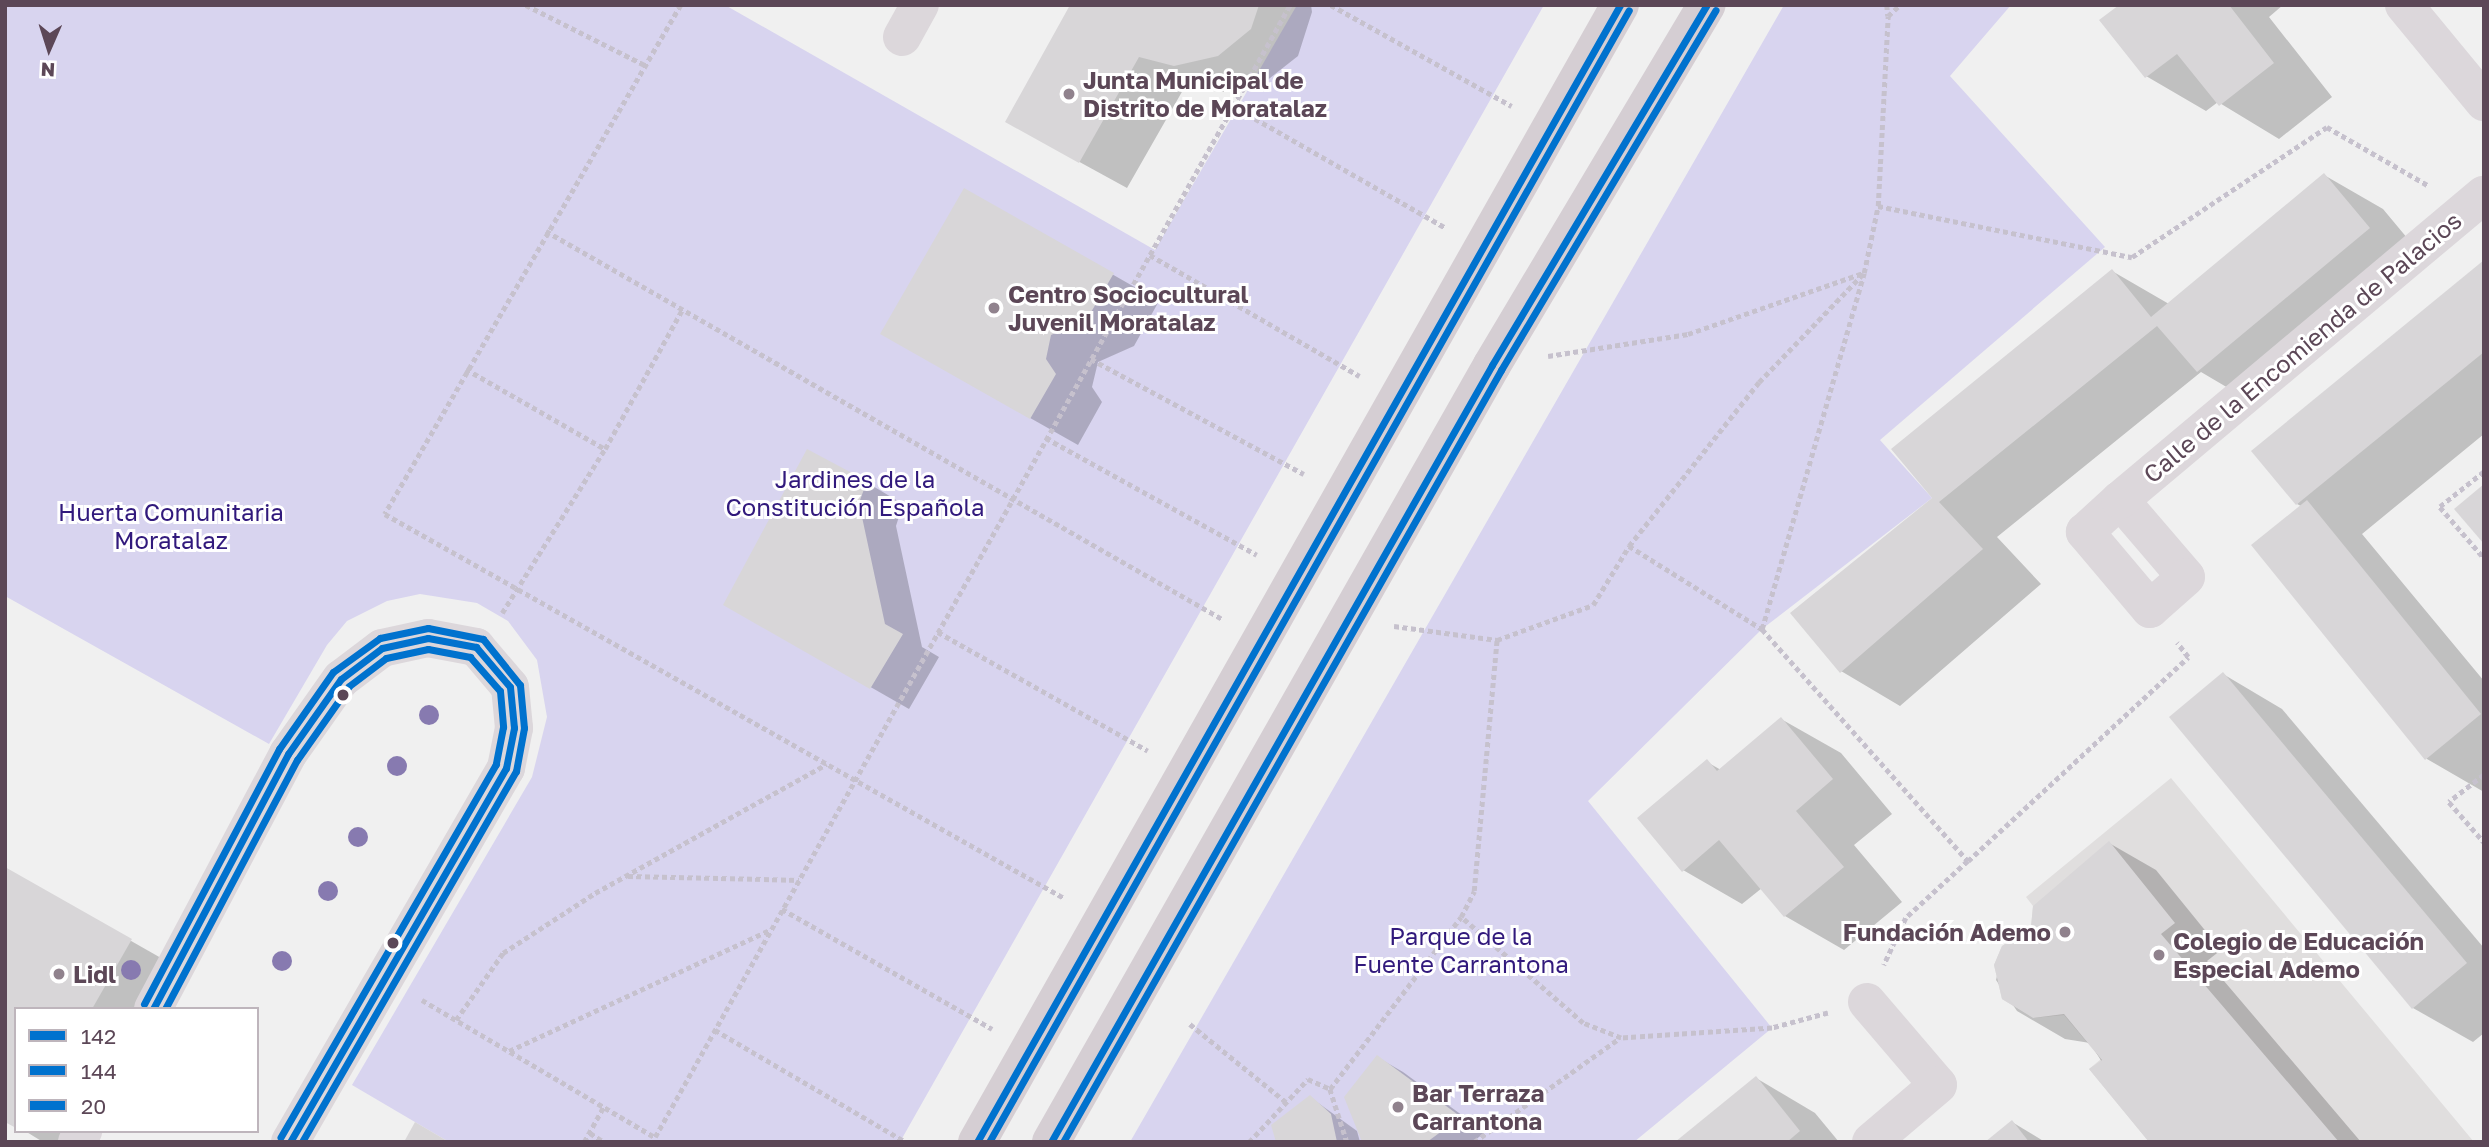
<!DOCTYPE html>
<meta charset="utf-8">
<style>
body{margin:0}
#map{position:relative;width:2489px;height:1147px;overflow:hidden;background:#f0f0f0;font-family:"Golos Text",sans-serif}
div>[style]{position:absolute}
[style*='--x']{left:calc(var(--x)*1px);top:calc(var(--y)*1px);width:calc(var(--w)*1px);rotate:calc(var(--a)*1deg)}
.education>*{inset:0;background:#e0dede}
.green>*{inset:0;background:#d8d4ef}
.shadow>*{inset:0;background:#0003}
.building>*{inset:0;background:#d8d6d8}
.path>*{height:4.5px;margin-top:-2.25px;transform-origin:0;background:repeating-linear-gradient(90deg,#c6c1cd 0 5px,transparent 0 8.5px)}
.minor>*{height:38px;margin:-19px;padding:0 19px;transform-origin:19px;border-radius:19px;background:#dcd7db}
.major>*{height:38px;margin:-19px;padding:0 19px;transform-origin:19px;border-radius:19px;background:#d5ced3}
.bus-1>*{height:7px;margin:-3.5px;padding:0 3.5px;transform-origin:3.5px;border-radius:3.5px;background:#0072ce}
.bus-2>*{height:7px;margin:-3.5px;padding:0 3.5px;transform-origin:3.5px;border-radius:3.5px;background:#0072ce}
.bus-3>*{height:7px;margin:-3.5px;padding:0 3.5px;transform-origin:3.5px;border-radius:3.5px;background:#0072ce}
.trees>*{width:20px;height:20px;margin:-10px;border-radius:50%;background:#877ab0}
.dots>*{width:19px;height:19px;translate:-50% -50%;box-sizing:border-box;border:4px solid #fff;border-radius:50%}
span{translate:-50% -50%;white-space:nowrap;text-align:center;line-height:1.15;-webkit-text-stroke:6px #fff;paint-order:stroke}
.poi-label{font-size:24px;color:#5c4757;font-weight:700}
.left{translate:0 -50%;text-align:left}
.right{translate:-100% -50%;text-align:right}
.street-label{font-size:24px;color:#5c4757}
.park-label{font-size:24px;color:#31197c}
.frame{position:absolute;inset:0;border:7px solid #5c4757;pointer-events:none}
.legend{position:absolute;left:14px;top:1007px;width:245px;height:126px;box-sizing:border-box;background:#fff;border:2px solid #beb5bc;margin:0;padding:9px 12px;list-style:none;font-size:21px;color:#5c4757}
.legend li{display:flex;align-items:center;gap:14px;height:35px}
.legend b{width:35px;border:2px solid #beb5bc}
.north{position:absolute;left:14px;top:14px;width:70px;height:70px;-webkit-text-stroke:5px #fff;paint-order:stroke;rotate:183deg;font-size:19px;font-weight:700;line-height:28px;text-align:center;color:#5c4757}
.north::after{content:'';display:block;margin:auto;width:24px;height:32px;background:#5c4757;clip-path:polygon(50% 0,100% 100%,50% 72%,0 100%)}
</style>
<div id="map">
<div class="education">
<i style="clip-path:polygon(2171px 778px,2474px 1142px,2149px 1142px,2089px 1069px,2101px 1059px,2064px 1015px,2033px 1018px,2002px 999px,1994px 965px,2002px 946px,2031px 927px,2033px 906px,2026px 897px)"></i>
</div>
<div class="green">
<i style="clip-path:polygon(5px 5px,725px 5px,1155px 250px,1297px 5px,1544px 5px,900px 1142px,449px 1142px,352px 1085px,532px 777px,547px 717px,537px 660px,508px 621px,477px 603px,420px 594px,387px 601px,347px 621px,327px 645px,269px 744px,5px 596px)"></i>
<i style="clip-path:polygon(1784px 5px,2011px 5px,1950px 76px,2105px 247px,1880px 440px,1932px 498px,1762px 629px,1588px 801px,1772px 1028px,1634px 1142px,1130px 1142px)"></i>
</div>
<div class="shadow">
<i style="clip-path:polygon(1072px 5px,1311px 5px,1312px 12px,1298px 56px,1265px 82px,1223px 92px,1187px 83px,1127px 188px,1054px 148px)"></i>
<i style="clip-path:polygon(2121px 5px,2283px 5px,2269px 17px,2332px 97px,2279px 139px,2218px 102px,2206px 111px,2146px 76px)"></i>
<i style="clip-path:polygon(2324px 175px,2383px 209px,2428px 263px,2257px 405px,2201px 372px,1997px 537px,2041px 584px,1900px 706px,1841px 671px,1935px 498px,2112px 271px,2169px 304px)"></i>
<i style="clip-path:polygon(965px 190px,1159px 301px,1134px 346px,1098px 362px,1092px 387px,1102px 402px,1078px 445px,882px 334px)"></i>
<i style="clip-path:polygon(2484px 262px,2484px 434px,2362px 534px,2484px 681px,2484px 792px,2427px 759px,2253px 545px,2301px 506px,2297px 504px)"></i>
<i style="clip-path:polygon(866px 482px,903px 504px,896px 526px,922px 647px,939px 657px,909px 709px,725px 604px)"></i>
<i style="clip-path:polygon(2223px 674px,2282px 709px,2484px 948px,2484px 1033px,2473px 1042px,2413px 1008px)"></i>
<i style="clip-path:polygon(1781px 719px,1841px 753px,1892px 814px,1854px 845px,1902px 902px,1844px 950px,1785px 916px,1762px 888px,1742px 904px,1683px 870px,1707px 762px,1721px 770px)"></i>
<i style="clip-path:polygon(2109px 843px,2156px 870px,2221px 950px,2207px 961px,2361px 1142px,2152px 1142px,2090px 1043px,2065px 1039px,2017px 1011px,1996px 980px,2004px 947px,2033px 928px)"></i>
<i style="clip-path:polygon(5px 869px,168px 962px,142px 1009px,16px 1009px)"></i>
<i style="clip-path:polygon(1377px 1057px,1403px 1072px,1485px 1132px,1473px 1142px,1364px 1142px)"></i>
<i style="clip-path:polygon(1756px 1078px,1815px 1113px,1839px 1142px,1678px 1142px)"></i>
<i style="clip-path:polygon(1310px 1097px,1357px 1131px,1360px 1142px,1278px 1142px)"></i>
<i style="clip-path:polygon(2012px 1122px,2045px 1142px,1988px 1142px)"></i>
<i style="clip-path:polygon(25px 1131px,71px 1131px,65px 1142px,43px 1142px)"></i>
</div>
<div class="building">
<i style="clip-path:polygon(1070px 5px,1259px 5px,1251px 29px,1218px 56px,1174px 66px,1139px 57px,1079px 163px,1005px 122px)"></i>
<i style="clip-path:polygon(2119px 5px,2229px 5px,2274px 63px,2219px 106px,2177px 54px,2145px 78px,2099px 20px)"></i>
<i style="clip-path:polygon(2324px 173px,2370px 228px,2197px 372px,2157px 326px,1939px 502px,1983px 549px,1840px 673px,1790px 613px,1932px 498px,1891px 449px,2112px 269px,2151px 317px)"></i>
<i style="clip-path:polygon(964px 188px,1114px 273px,1087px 319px,1051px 335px,1046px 359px,1056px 374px,1030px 419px,880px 334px)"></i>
<i style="clip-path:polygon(2484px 260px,2484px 352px,2296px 505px,2251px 451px)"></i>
<i style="clip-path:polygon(807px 449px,867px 481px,859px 503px,885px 624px,903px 634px,870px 689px,723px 605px)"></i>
<i style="clip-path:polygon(2484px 484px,2484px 544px,2454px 509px)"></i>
<i style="clip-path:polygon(2307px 500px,2481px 714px,2425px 760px,2251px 545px)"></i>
<i style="clip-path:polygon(2223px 672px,2467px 963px,2412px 1009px,2169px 717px)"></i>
<i style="clip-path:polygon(1781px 717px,1833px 779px,1796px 811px,1844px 867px,1784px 917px,1719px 840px,1682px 872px,1637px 818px,1707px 759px,1717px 771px)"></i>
<i style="clip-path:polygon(2109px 841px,2175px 923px,2161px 934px,2339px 1142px,2149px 1142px,2089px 1069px,2102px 1060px,2064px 1014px,2033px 1018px,2002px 999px,1994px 965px,2002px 946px,2031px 927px,2033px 906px)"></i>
<i style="clip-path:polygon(5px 867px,132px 939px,92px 1009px,16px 1009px,16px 1128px,5px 1122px)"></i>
<i style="clip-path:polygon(1377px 1055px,1461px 1117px,1427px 1142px,1362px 1142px,1344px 1097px)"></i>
<i style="clip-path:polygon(1756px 1076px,1800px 1131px,1787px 1142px,1675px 1142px)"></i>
<i style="clip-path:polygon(1310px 1095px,1331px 1114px,1337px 1142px,1276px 1142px,1271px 1125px)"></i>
<i style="clip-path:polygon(2012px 1120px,2029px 1142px,1985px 1142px)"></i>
<i style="clip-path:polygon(415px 1122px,449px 1142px,404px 1142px)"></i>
</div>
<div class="path">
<i style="--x:526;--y:5;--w:133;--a:26.8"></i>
<i style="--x:681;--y:5;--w:589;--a:120.18"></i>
<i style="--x:385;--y:514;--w:780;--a:29.49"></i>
<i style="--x:1331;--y:5;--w:207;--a:29.2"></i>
<i style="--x:1887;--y:5;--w:11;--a:85"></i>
<i style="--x:1888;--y:16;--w:16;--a:-43"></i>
<i style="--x:1233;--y:106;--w:245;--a:29.8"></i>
<i style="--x:1878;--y:206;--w:259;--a:11.4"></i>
<i style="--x:2132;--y:257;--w:234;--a:-33.7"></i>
<i style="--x:2327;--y:127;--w:118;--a:30"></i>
<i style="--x:546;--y:231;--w:779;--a:29.85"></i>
<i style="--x:1150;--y:255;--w:242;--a:30"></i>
<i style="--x:1548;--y:356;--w:142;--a:-8.9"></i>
<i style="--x:1688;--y:334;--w:185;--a:-19.2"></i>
<i style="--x:1091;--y:359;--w:242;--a:28.4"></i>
<i style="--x:466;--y:369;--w:160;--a:29.9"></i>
<i style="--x:1046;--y:438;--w:241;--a:29"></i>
<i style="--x:2484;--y:472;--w:56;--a:141.5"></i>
<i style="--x:2440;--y:507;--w:67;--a:49.2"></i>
<i style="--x:1629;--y:546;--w:157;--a:32"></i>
<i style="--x:1762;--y:629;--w:370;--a:-74"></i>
<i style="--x:502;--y:613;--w:194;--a:-57.9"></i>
<i style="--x:605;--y:449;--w:161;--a:-61"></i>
<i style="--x:1394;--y:626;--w:104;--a:7.7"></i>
<i style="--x:1762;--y:629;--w:310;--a:48.4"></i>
<i style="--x:1968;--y:861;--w:84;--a:137.4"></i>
<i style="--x:1906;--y:918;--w:52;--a:115.1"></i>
<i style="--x:938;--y:632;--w:241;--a:29.5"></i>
<i style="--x:2484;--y:775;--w:44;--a:142.4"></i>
<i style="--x:2449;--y:802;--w:53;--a:48.8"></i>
<i style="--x:1968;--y:861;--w:300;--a:-42.8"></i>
<i style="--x:2188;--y:657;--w:18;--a:-128"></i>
<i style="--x:628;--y:876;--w:171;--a:1.3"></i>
<i style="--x:782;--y:909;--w:242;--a:29.7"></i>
<i style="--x:422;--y:1000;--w:270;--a:30.5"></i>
<i style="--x:655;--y:1137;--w:1298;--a:-60.71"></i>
<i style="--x:1828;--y:1013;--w:58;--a:165"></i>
<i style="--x:1772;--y:1028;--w:151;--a:176.2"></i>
<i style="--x:1621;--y:1038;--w:41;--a:-158.5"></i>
<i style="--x:1583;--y:1023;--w:162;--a:-139"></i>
<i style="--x:1461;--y:917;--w:29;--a:-63"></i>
<i style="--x:1474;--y:891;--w:252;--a:-84.8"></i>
<i style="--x:1497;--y:640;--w:102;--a:-20"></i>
<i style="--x:1593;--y:605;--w:69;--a:-58.6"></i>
<i style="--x:1629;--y:546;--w:209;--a:-51.6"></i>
<i style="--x:1759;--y:382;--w:151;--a:-46.1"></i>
<i style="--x:1864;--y:273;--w:68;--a:-78.2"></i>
<i style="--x:1878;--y:206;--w:190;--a:-87"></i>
<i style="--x:456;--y:1020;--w:82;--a:-55"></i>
<i style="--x:503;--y:953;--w:110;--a:-33.1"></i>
<i style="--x:595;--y:893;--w:265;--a:-29.1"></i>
<i style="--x:1190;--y:1024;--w:124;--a:39.1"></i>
<i style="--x:715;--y:1030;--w:221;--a:30.4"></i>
<i style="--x:509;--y:1051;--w:288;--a:-24.9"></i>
<i style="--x:1330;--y:1089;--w:56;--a:72.2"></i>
<i style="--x:590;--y:1133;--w:17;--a:33"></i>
<i style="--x:584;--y:1142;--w:41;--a:-60.9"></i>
<i style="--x:1249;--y:1142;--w:86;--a:-46.9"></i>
<i style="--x:1308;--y:1079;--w:24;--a:24"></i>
<i style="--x:1330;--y:1089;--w:216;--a:-52.7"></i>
<i style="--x:1474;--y:1142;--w:179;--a:-35.5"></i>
</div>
<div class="minor">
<i style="--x:2404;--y:5;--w:126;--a:50.5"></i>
<i style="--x:902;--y:37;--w:37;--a:-61"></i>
<i style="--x:2120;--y:500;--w:101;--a:49.4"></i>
<i style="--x:2186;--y:577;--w:48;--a:138.4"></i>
<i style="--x:2150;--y:609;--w:101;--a:-130.2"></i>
<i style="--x:2085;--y:532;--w:47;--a:-42.4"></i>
<i style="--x:2120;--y:500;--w:475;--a:-40"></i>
<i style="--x:1867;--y:1002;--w:109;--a:49.5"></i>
<i style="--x:1938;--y:1085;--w:88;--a:139.6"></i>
<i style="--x:153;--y:1009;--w:289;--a:-62.1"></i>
<i style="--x:288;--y:754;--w:92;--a:-54.8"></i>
<i style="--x:341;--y:679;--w:51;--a:-37.1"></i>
<i style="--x:382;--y:648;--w:47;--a:-12.3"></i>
<i style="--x:428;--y:638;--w:49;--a:10.6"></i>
<i style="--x:476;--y:647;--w:52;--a:49.6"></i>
<i style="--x:510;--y:687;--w:41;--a:84.4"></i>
<i style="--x:514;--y:728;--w:41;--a:101.3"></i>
<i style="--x:506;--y:768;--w:432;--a:120"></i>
<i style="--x:77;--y:1142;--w:13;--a:-61"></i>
</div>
<div class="major">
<i style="--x:977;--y:1142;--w:1306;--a:-60.51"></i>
<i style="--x:1051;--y:1142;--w:893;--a:-60.42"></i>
<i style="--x:1492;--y:365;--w:419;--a:-59.2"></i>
</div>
<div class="bus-1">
<i style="--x:153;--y:1009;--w:289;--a:-62.1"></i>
<i style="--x:288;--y:754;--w:92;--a:-54.8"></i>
<i style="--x:341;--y:679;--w:51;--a:-37.1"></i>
<i style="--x:382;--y:648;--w:47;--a:-12.3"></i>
<i style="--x:428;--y:638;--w:49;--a:10.6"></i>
<i style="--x:476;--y:647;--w:52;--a:49.6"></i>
<i style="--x:510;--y:687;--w:41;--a:84.4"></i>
<i style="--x:514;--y:728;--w:41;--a:101.3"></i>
<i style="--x:506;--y:768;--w:432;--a:120"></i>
<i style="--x:977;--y:1142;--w:1306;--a:-60.51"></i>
<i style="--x:1051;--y:1142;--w:893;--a:-60.42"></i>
<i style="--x:1492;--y:365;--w:419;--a:-59.2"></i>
</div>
<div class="bus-2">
<i style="--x:165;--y:1009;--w:282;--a:-62.1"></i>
<i style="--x:297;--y:760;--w:90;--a:-54.9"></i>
<i style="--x:349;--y:686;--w:46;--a:-37.1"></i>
<i style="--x:386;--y:658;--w:43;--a:-12.1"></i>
<i style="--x:428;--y:649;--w:43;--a:10.8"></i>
<i style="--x:470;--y:657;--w:45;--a:48.6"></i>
<i style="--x:500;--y:691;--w:36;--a:85"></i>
<i style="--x:503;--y:727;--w:38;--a:101"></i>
<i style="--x:496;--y:764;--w:431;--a:120"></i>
<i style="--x:989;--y:1142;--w:1300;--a:-60.52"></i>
<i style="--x:1063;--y:1142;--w:888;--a:-60.43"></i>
<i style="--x:1501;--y:370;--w:419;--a:-59.2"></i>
</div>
<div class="bus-3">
<i style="--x:144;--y:1004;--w:289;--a:-62.1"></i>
<i style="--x:279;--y:749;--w:94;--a:-55"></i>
<i style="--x:333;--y:672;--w:58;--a:-35.9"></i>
<i style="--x:380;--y:638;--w:49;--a:-11.8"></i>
<i style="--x:428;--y:628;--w:56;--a:11.3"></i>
<i style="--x:483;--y:639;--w:59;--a:51.2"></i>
<i style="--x:520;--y:685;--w:43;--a:84.7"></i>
<i style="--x:524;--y:728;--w:44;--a:100.5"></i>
<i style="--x:516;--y:771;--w:428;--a:120"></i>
</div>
<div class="trees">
<i style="left:429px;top:715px"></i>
<i style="left:397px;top:766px"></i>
<i style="left:358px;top:837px"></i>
<i style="left:328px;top:891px"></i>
<i style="left:282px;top:961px"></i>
<i style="left:131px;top:970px"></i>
</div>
<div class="dots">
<i style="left:1069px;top:94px;background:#90828d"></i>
<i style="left:994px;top:308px;background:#90828d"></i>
<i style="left:343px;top:695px;background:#5c4757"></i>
<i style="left:2065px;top:932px;background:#90828d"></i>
<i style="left:393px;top:943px;background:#5c4757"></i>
<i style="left:2159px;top:955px;background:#90828d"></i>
<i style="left:59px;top:974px;background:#90828d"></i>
<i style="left:1398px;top:1107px;background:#90828d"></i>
</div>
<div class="poi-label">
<span class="left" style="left:1083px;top:94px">Junta Municipal de<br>Distrito de Moratalaz</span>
<span class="left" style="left:1008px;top:308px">Centro Sociocultural<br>Juvenil Moratalaz</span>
<span class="right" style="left:2051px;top:932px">Fundación Ademo</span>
<span class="left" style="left:2173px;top:955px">Colegio de Educación<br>Especial Ademo</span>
<span class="left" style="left:73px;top:974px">Lidl</span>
<span class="left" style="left:1412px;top:1107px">Bar Terraza<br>Carrantona</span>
</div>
<div class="street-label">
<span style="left:2302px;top:347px;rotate:-40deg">Calle de la Encomienda de Palacios</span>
</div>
<div class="park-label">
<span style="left:855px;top:493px">Jardines de la<br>Constitución Española</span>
<span style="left:171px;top:526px">Huerta Comunitaria<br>Moratalaz</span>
<span style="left:1461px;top:950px">Parque de la<br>Fuente Carrantona</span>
</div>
<div class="frame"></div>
<ul class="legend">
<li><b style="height:9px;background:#0072ce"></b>142</li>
<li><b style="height:9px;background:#0072ce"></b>144</li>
<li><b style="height:9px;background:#0072ce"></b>20</li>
</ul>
<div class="north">N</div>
</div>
